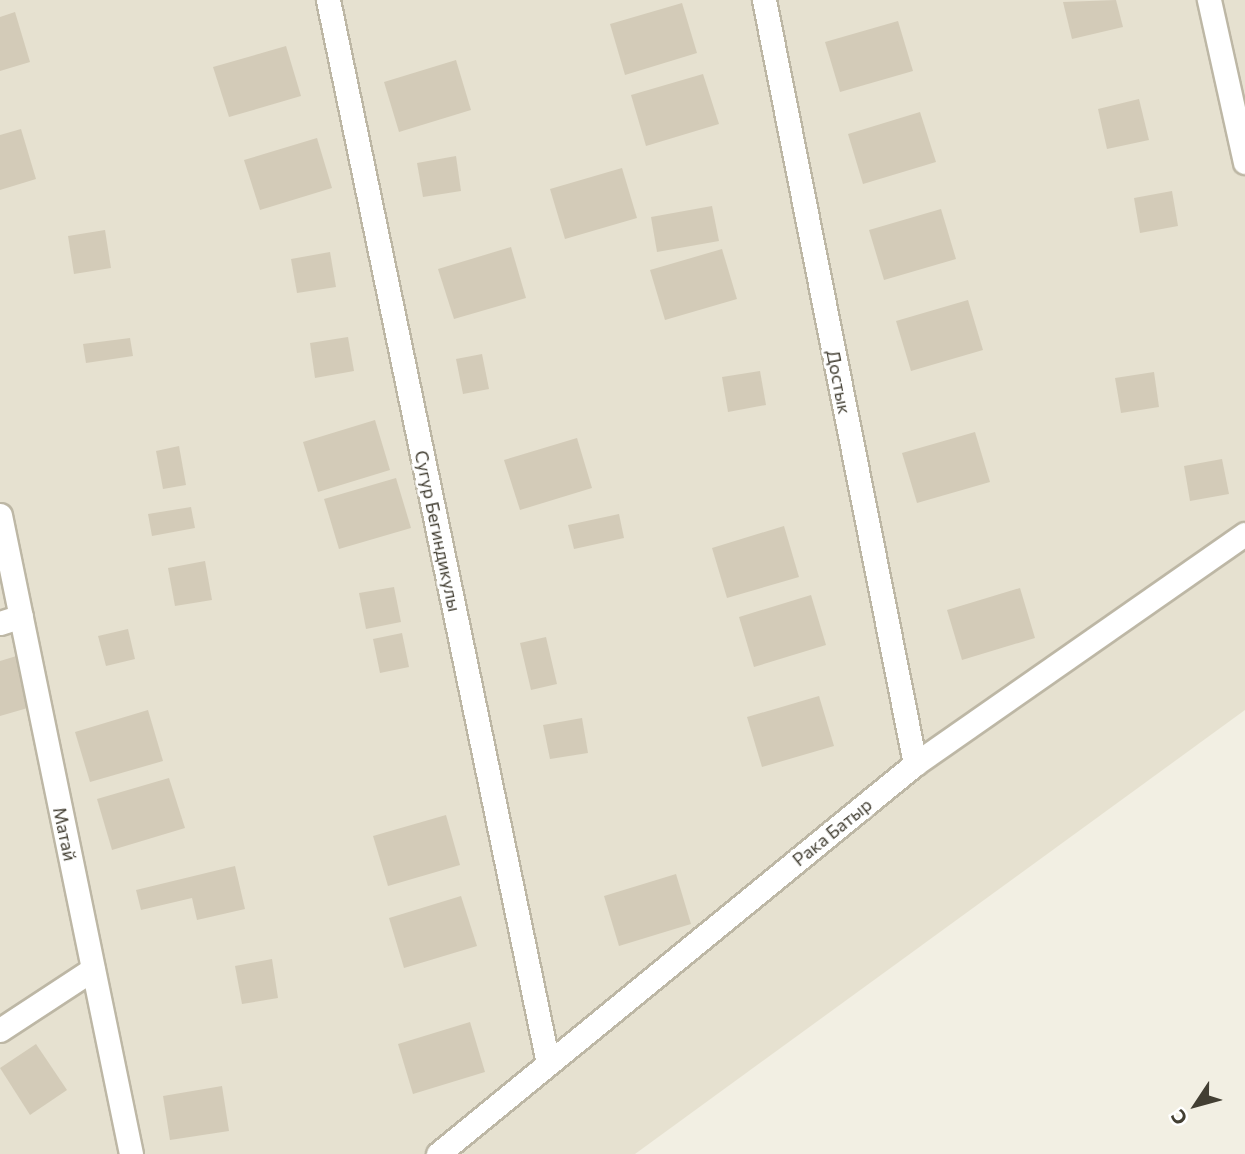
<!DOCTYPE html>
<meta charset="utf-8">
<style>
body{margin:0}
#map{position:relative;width:1245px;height:1154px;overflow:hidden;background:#f2efe3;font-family:Commissioner,sans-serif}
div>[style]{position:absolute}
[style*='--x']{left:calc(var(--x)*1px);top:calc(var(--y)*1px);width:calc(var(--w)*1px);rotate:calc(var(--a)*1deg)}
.residential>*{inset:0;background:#e6e1d0}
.building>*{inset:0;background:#d3cbb8}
.roads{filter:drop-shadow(2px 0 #bdb7a5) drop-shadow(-2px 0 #bdb7a5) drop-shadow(0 2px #bdb7a5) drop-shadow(0 -2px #bdb7a5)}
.minor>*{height:23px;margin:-11.5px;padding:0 11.5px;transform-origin:11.5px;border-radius:11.5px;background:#fff}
span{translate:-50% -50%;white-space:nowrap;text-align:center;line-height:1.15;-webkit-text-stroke:5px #fff;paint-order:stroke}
.street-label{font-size:18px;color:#433f33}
.north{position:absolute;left:1161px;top:1070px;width:70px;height:70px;-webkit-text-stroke:5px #fff;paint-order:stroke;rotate:234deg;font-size:19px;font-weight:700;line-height:28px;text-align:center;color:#433f33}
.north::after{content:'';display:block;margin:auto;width:24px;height:32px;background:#433f33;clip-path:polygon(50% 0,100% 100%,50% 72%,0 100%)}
</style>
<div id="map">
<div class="residential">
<i style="clip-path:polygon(0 0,1245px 0,1245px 710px,635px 1154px,0 1154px)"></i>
</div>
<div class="building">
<i style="clip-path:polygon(1116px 0,1123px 27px,1072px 39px,1063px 2px)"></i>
<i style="clip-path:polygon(682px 3px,697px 53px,625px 75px,610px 24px)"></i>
<i style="clip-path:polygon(15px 12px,30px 62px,0 71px,0 17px)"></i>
<i style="clip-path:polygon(898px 21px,913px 71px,840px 92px,825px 42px)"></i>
<i style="clip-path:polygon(286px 46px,301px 96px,229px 117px,213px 67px)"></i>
<i style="clip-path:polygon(456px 60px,471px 110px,399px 132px,384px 82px)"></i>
<i style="clip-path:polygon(703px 74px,719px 124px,646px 146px,631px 95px)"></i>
<i style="clip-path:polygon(1139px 99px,1149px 140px,1107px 149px,1098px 109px)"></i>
<i style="clip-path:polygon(920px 112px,936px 162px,863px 184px,848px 134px)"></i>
<i style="clip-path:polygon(21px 129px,36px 179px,0 190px,0 135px)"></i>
<i style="clip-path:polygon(317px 138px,332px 188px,260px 210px,244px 160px)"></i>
<i style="clip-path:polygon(456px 156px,461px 191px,423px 197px,417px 163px)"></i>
<i style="clip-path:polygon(622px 168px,637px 218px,565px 239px,550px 189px)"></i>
<i style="clip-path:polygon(1172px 191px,1178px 226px,1140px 233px,1134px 198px)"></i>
<i style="clip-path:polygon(712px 206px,719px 241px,657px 252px,651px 217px)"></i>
<i style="clip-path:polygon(941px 209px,956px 259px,884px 280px,869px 230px)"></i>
<i style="clip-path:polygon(105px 230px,111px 268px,74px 274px,68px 236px)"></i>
<i style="clip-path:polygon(511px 247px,526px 298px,454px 319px,438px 269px)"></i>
<i style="clip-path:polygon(722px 249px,737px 299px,665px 320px,650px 270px)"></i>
<i style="clip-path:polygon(330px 252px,336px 287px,297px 293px,291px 259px)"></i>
<i style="clip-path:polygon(968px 300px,983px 350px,911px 371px,896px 321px)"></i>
<i style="clip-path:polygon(348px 337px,354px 371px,315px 378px,310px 343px)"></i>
<i style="clip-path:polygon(130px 338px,133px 356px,86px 363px,83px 344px)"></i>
<i style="clip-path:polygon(482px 354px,489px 389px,463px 394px,456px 359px)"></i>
<i style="clip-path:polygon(760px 371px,766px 405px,728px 412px,722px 377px)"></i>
<i style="clip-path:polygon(1154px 372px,1159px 407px,1121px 413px,1115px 378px)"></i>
<i style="clip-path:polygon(375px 420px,390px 470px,318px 492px,303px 442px)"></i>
<i style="clip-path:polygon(975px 432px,990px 482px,917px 503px,902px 453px)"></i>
<i style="clip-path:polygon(577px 438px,592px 488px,520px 510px,504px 460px)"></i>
<i style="clip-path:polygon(179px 446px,186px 485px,163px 489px,156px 451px)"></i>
<i style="clip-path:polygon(1222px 459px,1229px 494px,1190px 501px,1184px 466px)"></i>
<i style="clip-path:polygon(396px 478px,411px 528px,339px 549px,324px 499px)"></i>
<i style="clip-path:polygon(191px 507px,195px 528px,152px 536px,148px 514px)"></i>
<i style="clip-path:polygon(619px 514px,624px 538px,574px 549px,568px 525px)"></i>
<i style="clip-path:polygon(784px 526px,799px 577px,727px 598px,712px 548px)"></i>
<i style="clip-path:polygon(205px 561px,212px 600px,175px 606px,168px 568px)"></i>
<i style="clip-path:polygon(394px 587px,401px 622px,366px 629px,359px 593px)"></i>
<i style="clip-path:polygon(1020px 588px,1035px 638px,962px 660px,947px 610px)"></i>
<i style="clip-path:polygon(811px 595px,826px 645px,754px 667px,739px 617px)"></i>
<i style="clip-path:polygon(128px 629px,135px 659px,106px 666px,98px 636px)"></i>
<i style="clip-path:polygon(402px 633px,409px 667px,380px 673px,373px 639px)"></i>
<i style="clip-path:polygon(546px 637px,557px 684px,531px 690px,520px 643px)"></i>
<i style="clip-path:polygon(23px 654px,38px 705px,0 716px,0 661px)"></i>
<i style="clip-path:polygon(819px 696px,834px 746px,762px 767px,747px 717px)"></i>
<i style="clip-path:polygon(148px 710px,163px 761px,90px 782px,75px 732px)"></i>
<i style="clip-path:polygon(582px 718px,588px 753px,550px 759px,543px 725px)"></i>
<i style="clip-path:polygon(169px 778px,185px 828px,112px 850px,97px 799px)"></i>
<i style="clip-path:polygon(446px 815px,460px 865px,388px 886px,373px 836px)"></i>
<i style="clip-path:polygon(235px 866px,245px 909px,197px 920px,192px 898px,141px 910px,136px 890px)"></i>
<i style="clip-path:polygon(676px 874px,691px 924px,619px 946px,604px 896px)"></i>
<i style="clip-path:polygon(461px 896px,477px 946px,404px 968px,389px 918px)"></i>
<i style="clip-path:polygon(272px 959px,278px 998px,242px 1004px,235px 966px)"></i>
<i style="clip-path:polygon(470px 1022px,485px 1072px,413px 1094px,398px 1044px)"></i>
<i style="clip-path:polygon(36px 1044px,67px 1090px,30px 1115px,0 1068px)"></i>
<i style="clip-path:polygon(222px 1086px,229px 1131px,170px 1140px,163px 1096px)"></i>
</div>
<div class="roads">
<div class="minor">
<i style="--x:328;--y:0;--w:1086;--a:78.31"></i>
<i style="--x:764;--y:0;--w:779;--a:78.82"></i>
<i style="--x:1209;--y:0;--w:166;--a:77.5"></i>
<i style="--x:0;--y:515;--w:652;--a:78.41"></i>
<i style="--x:0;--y:623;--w:22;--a:-18"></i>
<i style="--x:0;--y:1030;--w:111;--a:-33.3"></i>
<i style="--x:438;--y:1154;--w:616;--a:-39.27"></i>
<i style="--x:915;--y:764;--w:402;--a:-34.9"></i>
</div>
</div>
<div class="street-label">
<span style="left:839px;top:382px;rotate:79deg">Достык</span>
<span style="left:438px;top:531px;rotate:78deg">Сугур Бегиндикулы</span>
<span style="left:832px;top:832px;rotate:-39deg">Рака Батыр</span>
<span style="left:65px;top:834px;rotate:78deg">Матай</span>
</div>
<div class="north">С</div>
</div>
